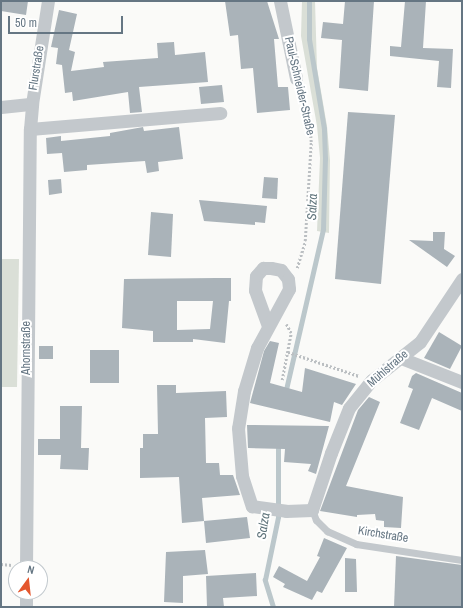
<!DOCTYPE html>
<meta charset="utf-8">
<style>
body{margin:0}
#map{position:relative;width:463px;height:608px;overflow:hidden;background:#fafaf8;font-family:"Archivo Narrow",sans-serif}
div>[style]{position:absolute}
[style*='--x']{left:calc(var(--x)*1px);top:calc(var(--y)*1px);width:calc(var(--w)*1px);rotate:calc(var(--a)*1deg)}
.green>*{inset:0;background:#dadfd7}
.stream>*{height:4.5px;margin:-2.25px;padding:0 2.25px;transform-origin:2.25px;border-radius:2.25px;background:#bbc7cb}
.building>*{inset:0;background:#aab3b9}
.path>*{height:2.5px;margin-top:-1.25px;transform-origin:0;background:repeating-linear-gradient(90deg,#bbbfc2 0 2px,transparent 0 4px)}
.service>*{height:7px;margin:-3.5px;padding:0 3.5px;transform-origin:3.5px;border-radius:3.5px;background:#c3c8cc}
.minor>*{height:13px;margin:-6.5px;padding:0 6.5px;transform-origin:6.5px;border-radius:6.5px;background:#c3c8cc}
span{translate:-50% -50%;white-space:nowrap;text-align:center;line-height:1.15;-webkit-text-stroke:4px #fff;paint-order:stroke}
.street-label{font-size:12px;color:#657683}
.water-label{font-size:13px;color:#60757c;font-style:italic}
.frame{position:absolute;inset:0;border:2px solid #657683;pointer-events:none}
.north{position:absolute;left:8px;top:560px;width:40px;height:40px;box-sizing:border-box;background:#fff;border:1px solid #c1c8cd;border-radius:50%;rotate:15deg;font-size:11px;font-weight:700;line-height:16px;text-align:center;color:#657683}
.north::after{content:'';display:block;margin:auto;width:14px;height:18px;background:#e4572e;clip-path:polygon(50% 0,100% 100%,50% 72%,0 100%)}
.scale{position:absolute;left:8px;top:16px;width:115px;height:18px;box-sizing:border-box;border:2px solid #657683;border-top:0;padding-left:5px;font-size:12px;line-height:14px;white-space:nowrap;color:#657683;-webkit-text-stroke:3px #fff;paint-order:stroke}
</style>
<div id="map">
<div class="green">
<i style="clip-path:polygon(302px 1px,315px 1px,317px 68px,327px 126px,330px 160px,329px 233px,317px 231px,320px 158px,317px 126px,301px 36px)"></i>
<i style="clip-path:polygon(1px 259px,19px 259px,17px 387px,1px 387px)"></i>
</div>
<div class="stream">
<i style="--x:285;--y:394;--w:169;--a:-77"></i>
<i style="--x:323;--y:229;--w:70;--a:-88.4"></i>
<i style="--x:325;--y:159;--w:30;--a:-92"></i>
<i style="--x:324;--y:129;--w:91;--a:-99.5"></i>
<i style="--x:309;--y:39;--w:38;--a:-90"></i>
<i style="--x:273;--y:607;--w:28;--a:-107"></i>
<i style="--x:265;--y:580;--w:64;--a:-78.3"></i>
<i style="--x:278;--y:517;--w:70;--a:-90"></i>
</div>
<div class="building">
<i style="clip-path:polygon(1px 1px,28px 1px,26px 15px,1px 11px)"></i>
<i style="clip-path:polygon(225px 1px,267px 1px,279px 39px,274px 39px,278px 87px,288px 87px,290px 110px,257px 113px,253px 68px,241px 69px,238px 35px,230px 36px)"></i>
<i style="clip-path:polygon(345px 1px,374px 1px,368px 91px,339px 88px,342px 40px,321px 38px,323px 22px,343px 24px)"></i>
<i style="clip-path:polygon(405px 1px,426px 1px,423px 48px,453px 49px,451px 88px,437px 87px,439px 61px,390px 56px,390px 46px,401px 47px)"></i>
<i style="clip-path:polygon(59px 10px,77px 14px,69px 50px,75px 52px,71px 71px,104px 67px,103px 62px,158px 58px,157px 43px,174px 42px,175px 55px,205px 52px,208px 82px,139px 87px,142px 112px,130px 113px,128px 92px,73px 101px,72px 92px,65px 93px,62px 65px,56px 64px,58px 48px,51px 47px)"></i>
<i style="clip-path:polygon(222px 85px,224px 102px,201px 104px,199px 87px)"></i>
<i style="clip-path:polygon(348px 112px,395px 115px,381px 284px,335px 279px)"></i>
<i style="clip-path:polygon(143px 127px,144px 131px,179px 127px,183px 159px,158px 162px,159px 171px,147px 173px,145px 161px,87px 165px,87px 170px,64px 172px,62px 153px,47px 154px,46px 138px,61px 136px,61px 141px,110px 136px,110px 133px)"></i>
<i style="clip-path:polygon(264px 177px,278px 178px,277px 199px,262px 198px)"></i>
<i style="clip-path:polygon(61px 179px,62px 193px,49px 195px,48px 180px)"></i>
<i style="clip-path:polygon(199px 200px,267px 206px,265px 223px,255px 222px,255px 225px,204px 221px)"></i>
<i style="clip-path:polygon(151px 212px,173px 214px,171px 257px,148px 255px)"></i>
<i style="clip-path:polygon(433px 232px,445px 232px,444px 249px,455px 256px,447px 267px,409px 240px,433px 241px)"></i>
<i style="clip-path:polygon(evenodd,216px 278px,231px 278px,231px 301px,229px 301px,225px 343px,193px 339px,193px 342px,153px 342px,153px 331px,122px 328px,124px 279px,216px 278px,177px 301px,213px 301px,210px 329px,177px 330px,177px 301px)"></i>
<i style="clip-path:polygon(439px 332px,462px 346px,450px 369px,424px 358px)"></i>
<i style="clip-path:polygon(270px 341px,279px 343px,270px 383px,302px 392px,305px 368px,356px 384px,342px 405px,334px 402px,330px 422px,250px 403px,264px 351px)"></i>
<i style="clip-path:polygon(39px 346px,53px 346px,53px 359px,39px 359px)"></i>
<i style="clip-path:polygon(90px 350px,119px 350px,119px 383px,90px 383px)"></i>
<i style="clip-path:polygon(416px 373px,462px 393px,462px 411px,432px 398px,419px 430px,400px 423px,413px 389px,408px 387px,412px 376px)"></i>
<i style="clip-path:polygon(157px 385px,176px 385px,176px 393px,226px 391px,227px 417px,205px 418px,206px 463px,219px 463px,220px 475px,233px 475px,240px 495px,202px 498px,204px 521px,182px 523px,179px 477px,140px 478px,140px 448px,143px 448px,143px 434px,158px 434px)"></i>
<i style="clip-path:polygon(369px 397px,380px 402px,346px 486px,403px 497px,401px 528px,384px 527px,384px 521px,376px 520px,375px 514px,357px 515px,357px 517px,320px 511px,358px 410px)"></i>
<i style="clip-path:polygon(60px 406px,82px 406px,81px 448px,89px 448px,88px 470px,60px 469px,61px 455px,38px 455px,38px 439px,60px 439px)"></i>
<i style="clip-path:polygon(247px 425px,329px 426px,316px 474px,308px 471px,311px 464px,284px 462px,285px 449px,248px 448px)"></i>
<i style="clip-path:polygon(247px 517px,250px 538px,206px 543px,204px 521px)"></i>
<i style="clip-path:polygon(324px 538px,347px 548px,322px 593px,317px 591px,312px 600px,283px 587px,285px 584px,273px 577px,279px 566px,307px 581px,320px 557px,317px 556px)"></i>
<i style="clip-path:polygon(205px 550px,208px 574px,183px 576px,183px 603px,164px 602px,166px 552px)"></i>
<i style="clip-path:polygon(396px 556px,462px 565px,462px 607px,394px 607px)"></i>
<i style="clip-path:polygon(345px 558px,356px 559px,357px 592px,345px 592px)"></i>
<i style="clip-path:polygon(256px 573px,257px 596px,223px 598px,224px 607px,207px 607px,206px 576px)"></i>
</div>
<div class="path">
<i style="--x:297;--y:268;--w:28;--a:-73"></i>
<i style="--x:305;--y:241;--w:99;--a:-86.5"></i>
<i style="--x:311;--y:142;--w:23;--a:-95"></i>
<i style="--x:309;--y:119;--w:30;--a:-107"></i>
<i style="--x:288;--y:352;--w:75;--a:18.7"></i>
<i style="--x:282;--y:380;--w:48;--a:-79.2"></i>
<i style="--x:291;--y:333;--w:10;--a:-119"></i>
<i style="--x:1;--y:564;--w:11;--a:5"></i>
</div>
<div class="service">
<i style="--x:312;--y:510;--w:11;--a:68"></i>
<i style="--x:316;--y:520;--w:16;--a:45"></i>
<i style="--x:327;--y:531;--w:32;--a:24"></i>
<i style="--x:356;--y:544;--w:107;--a:8.6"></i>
</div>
<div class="minor">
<i style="--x:280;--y:1;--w:79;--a:78.3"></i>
<i style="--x:1;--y:107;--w:31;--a:-6"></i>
<i style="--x:30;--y:129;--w:191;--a:-4.8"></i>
<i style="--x:268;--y:326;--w:38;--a:-110"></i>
<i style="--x:255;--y:290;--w:14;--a:-86"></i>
<i style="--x:256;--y:276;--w:11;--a:-49"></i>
<i style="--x:263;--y:268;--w:8;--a:0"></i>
<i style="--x:271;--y:268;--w:10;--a:11"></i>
<i style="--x:281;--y:270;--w:11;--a:52"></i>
<i style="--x:288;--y:279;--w:10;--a:84"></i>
<i style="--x:289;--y:289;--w:67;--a:118.5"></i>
<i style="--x:257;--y:348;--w:45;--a:106.8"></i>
<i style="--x:244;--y:391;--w:37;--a:99"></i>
<i style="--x:238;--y:428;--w:48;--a:85.2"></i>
<i style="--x:242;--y:476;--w:32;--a:72"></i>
<i style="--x:252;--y:506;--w:34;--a:8"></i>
<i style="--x:286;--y:511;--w:26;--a:-2"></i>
<i style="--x:312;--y:510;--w:60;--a:-71.6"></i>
<i style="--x:331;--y:453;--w:48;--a:-68.2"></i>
<i style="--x:349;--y:408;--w:36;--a:-51"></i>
<i style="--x:372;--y:380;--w:61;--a:-38.4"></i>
<i style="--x:420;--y:342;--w:76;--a:-56.3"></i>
<i style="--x:401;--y:358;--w:66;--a:21.5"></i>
<i style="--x:26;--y:568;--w:439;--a:-89.5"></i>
<i style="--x:30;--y:129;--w:25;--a:-85"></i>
<i style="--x:32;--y:104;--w:104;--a:-81.2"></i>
<i style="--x:26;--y:592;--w:15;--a:90"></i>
</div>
<div class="street-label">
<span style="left:37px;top:68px;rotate:-81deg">Flurstraße</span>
<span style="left:299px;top:86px;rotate:77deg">Paul-Schneider-Straße</span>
<span style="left:27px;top:348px;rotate:-90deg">Ahornstraße</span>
<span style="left:388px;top:369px;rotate:-41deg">Mühlstraße</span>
<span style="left:383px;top:535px;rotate:9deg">Kirchstraße</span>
</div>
<div class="water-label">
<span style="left:313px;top:207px;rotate:-88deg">Salza</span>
<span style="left:264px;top:526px;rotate:-81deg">Salza</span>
</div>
<div class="frame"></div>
<div class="north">N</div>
<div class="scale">50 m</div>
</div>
